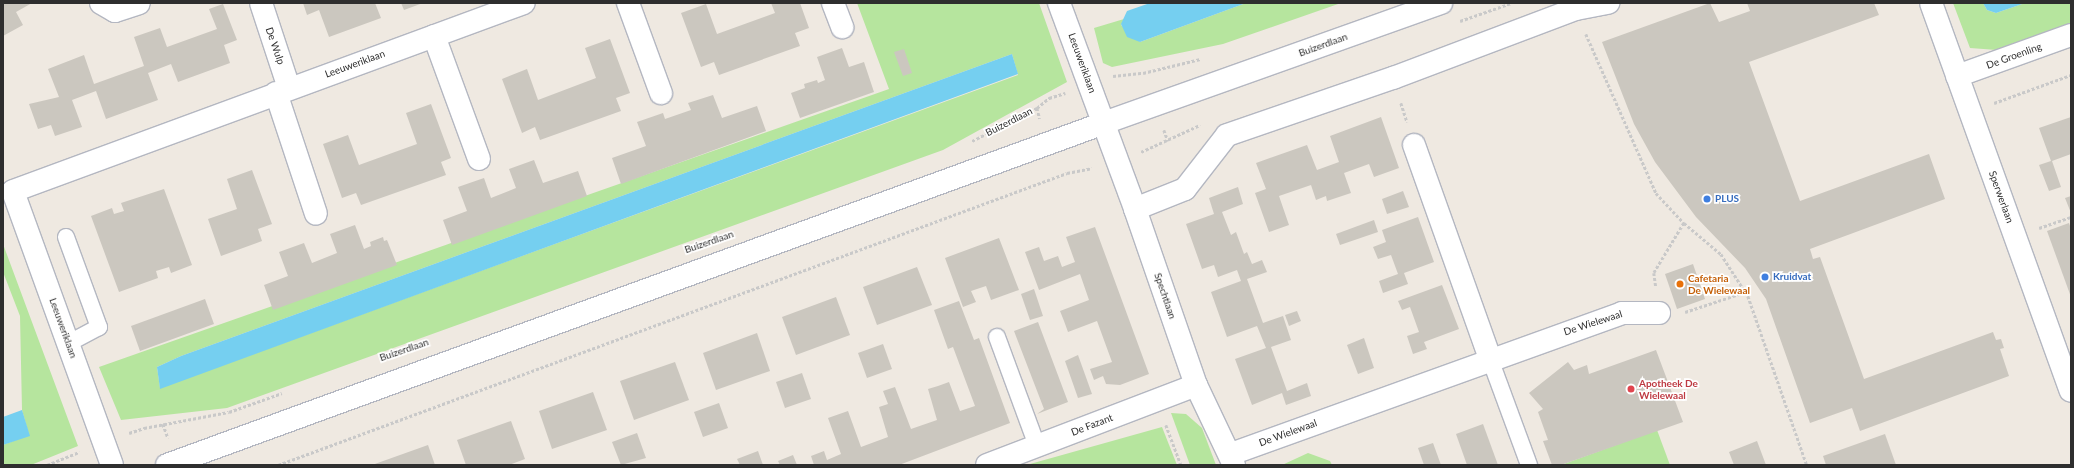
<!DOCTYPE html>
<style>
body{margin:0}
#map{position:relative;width:2074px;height:468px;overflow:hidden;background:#efe9e1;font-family:Lato,sans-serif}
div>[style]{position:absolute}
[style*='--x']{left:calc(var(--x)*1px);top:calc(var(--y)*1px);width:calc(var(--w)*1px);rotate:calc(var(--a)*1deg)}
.green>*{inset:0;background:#b6e59e}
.water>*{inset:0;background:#75cff0}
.building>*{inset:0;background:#cbc7bf}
.path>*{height:2.5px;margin-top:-1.25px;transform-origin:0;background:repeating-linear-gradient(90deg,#c9c9c9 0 3px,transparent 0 5px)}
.roads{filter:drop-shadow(1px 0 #b4b7c1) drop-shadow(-1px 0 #b4b7c1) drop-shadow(0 1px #b4b7c1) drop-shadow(0 -1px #b4b7c1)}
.lane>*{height:16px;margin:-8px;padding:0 8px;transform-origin:8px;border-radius:8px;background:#fff}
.street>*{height:22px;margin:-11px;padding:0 11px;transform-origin:11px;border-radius:11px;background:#fff}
.secondary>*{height:22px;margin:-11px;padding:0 11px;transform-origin:11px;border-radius:11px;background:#fff}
.dots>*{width:11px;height:11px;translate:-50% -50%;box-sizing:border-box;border:2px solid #fff;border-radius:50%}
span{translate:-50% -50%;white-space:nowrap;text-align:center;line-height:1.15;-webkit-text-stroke:3.5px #fff;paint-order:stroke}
.street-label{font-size:10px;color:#2e2e2e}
.shop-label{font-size:10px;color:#366cbe;font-weight:700}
.left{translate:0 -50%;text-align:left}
.food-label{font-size:10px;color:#c56008;font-weight:700}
.health-label{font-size:10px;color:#be3a42;font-weight:700}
.frame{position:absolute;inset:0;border:4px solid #2e2e2e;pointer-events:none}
</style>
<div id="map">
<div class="green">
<i style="clip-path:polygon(evenodd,857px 3px,1039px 3px,1067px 82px,943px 150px,227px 408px,121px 420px,99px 367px,889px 89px,857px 3px,1012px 54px,1018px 75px,160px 388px,157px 367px,181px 356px,1012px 54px)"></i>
<i style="clip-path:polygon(1246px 3px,1341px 3px,1223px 44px,1112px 67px,1103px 63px,1094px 28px,1124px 19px,1121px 25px,1140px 42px)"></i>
<i style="clip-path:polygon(1953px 3px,1983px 3px,1987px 10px,1996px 13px,2025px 3px,2071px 3px,2071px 23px,1997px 50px,1970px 48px)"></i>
<i style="clip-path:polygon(3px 244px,78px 446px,31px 465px,3px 465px,3px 445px,29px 435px,22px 410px,20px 316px,3px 272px)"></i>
<i style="clip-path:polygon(1171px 413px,1186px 414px,1202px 428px,1216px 465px,1190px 465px)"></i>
<i style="clip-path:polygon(1162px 427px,1177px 465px,1028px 465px,1030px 464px)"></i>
<i style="clip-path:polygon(1657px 430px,1670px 465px,1561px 465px)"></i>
<i style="clip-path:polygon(1308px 453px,1330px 461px,1332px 465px,1282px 465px)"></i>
</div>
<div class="water">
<i style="clip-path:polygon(1150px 3px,1246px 3px,1140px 42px,1127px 37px,1121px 24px,1127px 11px)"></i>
<i style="clip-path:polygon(1983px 3px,2025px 3px,1996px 13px,1987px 10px)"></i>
<i style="clip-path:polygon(1012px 54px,1018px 74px,160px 389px,157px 367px,181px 356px)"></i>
<i style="clip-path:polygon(22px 410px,30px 436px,3px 445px,3px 417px)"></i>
</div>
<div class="building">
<i style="clip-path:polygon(3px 3px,32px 3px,16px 12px,23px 25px,3px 36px)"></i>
<i style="clip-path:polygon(303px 3px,375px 3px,381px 18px,329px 37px,319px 10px,307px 15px)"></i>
<i style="clip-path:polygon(401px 3px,423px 3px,404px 10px)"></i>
<i style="clip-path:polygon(771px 3px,800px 3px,809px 28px,795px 33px,800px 46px,719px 75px,714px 62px,701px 67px,681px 13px,706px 4px,717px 34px,775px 13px)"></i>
<i style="clip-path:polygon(1710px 3px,1719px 22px,1750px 11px,1747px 3px,1874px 3px,1879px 15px,1749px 62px,1800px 201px,1929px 154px,1945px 199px,1810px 249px,1813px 259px,1820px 257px,1864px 379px,1993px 332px,1996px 340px,2001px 339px,2004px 348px,2000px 349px,2009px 376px,1860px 431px,1852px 408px,1810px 423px,1766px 299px,1745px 268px,1696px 217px,1655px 162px,1634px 124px,1602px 42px)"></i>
<i style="clip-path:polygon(223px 4px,237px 40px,224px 45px,230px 63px,178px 82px,171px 64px,148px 73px,158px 100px,106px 119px,96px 91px,72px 100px,82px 127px,55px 136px,51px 125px,38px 129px,29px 104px,59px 97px,48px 69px,84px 55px,94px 84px,144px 66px,134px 37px,160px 28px,167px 47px,217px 29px,209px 9px)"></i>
<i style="clip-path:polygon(610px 39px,630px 93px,616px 98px,621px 111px,540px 140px,535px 127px,522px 133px,502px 79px,527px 69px,538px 100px,596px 78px,585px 48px)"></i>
<i style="clip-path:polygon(842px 48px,849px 67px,864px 62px,874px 92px,800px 118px,791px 93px,805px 88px,804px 84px,817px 80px,818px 83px,825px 80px,817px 57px)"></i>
<i style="clip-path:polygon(904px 49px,912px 73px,903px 76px,894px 52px)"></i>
<i style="clip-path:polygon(713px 95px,722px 118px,757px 106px,766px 131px,621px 184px,612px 158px,646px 146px,637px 122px,663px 113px,665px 119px,691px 110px,688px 103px)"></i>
<i style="clip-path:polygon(431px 104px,451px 158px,441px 162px,446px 175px,361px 205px,356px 193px,342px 198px,323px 144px,348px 135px,359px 165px,417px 144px,406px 113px)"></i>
<i style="clip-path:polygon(1381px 117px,1399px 168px,1374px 177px,1369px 164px,1344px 173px,1351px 193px,1327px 201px,1326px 196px,1316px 200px,1311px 185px,1279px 196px,1289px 225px,1269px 232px,1255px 193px,1266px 189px,1256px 163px,1307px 145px,1317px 170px,1339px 162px,1330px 136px)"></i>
<i style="clip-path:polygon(2071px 117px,2071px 154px,2052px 161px,2061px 187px,2049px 191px,2039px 165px,2051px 161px,2039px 128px)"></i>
<i style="clip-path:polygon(534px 160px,543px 183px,578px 171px,587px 196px,452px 245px,443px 220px,467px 211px,458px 187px,484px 178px,491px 198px,516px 188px,509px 169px)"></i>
<i style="clip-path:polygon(252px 170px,272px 224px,258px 229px,262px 241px,221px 256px,208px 219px,237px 209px,227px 179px)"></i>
<i style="clip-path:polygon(1238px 187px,1243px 204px,1222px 212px,1231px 235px,1236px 232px,1244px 254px,1247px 252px,1252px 264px,1262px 260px,1267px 272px,1247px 279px,1263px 323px,1283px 316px,1291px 340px,1271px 347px,1287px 391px,1307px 383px,1311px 396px,1286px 405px,1282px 393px,1252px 405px,1235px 359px,1266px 348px,1257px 326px,1227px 337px,1211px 292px,1241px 281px,1237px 270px,1218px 277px,1214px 265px,1202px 269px,1186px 224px,1214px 214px,1209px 198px)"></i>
<i style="clip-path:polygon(164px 189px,192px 265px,171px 273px,169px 267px,156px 271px,158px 278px,119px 292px,91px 216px,112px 208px,114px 214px,124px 211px,121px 203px)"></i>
<i style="clip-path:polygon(1403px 191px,1409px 207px,1387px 214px,1382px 199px)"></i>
<i style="clip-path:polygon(2071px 196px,2071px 213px,2065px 198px)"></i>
<i style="clip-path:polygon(1418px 217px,1434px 262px,1404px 273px,1408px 284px,1383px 293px,1379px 281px,1398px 274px,1391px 255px,1378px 259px,1373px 247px,1386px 242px,1382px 230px)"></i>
<i style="clip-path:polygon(1374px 220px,1378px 232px,1340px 245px,1336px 234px)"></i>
<i style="clip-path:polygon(2069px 223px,2071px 229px,2071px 297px,2047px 231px)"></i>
<i style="clip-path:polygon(355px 225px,364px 249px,371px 246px,370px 242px,383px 237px,384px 241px,387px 240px,397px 265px,273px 310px,264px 285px,288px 276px,279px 252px,304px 243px,312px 263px,337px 253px,330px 234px)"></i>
<i style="clip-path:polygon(1095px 227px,1149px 374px,1120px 385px,1106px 384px,1103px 376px,1094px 380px,1090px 369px,1112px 362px,1097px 321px,1068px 332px,1064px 321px,1060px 311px,1089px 300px,1080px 274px,1039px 290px,1025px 252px,1039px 247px,1044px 261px,1058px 256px,1062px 267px,1075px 262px,1066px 237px)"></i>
<i style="clip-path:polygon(999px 238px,1019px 290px,991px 300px,986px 286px,971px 291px,976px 302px,963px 307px,945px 258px)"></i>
<i style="clip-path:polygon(1693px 264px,1705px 299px,1677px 309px,1665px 274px)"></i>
<i style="clip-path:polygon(917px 267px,932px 305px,877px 325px,863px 287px)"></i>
<i style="clip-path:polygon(1442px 285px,1459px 329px,1424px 342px,1427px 349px,1413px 354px,1407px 336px,1419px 332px,1410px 307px,1402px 310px,1398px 301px)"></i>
<i style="clip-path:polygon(1034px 289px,1043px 316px,1030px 320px,1021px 294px)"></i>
<i style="clip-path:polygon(836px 297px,850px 335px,796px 355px,782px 317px)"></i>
<i style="clip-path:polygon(205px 299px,214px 324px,140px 351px,131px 326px)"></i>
<i style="clip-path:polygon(959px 301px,974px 340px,979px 338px,1010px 423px,899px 465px,814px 465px,811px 456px,824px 451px,827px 460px,841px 454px,828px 418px,848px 411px,861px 447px,888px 437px,879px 407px,888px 404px,883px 391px,895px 387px,911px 429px,937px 420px,928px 389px,938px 386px,949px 382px,960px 411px,975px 406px,953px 347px,948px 349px,934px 310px)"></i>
<i style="clip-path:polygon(1297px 311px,1301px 321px,1289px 326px,1285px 315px)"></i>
<i style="clip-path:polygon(1038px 322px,1068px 402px,1037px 414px,1044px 409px,1014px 331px)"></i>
<i style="clip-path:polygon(757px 333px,770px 371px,716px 390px,703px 353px)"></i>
<i style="clip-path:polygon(1364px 338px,1374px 368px,1358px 374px,1347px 345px)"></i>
<i style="clip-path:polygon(883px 344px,892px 369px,867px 378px,858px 353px)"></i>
<i style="clip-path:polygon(1656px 350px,1683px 422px,1561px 465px,1552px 465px,1543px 441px,1548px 440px,1538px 412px,1543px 409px,1529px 393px,1568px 362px,1574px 370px,1587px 365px,1589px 374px)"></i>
<i style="clip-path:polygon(1078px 355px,1092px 394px,1078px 398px,1065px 361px)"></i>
<i style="clip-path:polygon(675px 362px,689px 400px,634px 420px,620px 381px)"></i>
<i style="clip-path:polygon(802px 373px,811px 399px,785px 408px,776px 382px)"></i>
<i style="clip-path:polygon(593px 392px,607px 430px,552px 449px,539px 411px)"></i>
<i style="clip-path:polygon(719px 403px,728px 428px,703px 437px,694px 412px)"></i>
<i style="clip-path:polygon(511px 421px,525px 459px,509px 465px,466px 465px,457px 440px)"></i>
<i style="clip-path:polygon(1483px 424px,1498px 465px,1467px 465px,1456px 434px)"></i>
<i style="clip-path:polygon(637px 433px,646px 458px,621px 465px,612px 442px)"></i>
<i style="clip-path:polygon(1885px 434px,1896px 465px,1826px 465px,1823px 456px)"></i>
<i style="clip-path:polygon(1757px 441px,1766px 465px,1734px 465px,1729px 452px)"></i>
<i style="clip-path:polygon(1433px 443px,1441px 465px,1424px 465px,1418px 448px)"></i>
<i style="clip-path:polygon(428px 445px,435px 465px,372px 465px)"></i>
<i style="clip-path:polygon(758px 451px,763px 465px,740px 465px,737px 459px)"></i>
<i style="clip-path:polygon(793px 455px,797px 465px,780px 465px,778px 461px)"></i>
</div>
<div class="path">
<i style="--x:1460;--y:21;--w:54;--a:-19.4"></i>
<i style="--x:1586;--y:34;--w:174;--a:66.2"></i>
<i style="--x:1656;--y:193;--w:41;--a:47"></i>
<i style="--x:1684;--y:223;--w:58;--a:121"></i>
<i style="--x:1654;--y:273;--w:14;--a:82"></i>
<i style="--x:1113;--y:76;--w:30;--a:-6"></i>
<i style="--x:1143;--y:73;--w:59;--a:-13.8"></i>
<i style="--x:1401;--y:103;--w:20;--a:72"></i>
<i style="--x:1994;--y:103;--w:82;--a:-20"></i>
<i style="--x:1037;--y:108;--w:11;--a:75"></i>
<i style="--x:1164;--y:130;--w:12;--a:70"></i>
<i style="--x:972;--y:141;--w:73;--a:-26.9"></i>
<i style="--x:1037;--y:108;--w:16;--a:-40"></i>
<i style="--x:1049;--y:98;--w:17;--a:-17"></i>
<i style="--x:1141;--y:152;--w:65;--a:-24.6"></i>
<i style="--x:1684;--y:223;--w:48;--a:40"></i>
<i style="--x:1721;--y:254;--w:50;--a:57.3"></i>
<i style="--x:1748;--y:296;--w:179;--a:70.8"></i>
<i style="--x:2039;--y:228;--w:34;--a:-19"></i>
<i style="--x:1685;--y:312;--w:63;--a:-18.4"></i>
<i style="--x:163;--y:424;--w:15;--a:70"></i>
<i style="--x:1166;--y:425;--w:43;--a:69.4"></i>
<i style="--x:129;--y:433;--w:16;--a:-18"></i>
<i style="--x:144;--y:428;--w:86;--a:-10.7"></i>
<i style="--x:229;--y:412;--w:56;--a:-19.7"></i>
<i style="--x:47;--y:465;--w:35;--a:-22"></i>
<i style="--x:278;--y:465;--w:841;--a:-20.31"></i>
<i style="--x:1067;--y:173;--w:25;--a:-11"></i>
</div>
<div class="roads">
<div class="lane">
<i style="--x:66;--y:237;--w:96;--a:69.9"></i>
<i style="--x:99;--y:327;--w:34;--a:152"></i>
<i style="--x:997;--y:337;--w:116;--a:69.8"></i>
<i style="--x:1490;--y:359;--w:113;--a:69.8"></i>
</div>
<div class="street">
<i style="--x:101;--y:3;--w:16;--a:30"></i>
<i style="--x:115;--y:11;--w:25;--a:-18"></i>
<i style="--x:261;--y:3;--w:89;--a:71.8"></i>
<i style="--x:628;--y:3;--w:96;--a:69.9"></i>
<i style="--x:833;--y:3;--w:26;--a:69"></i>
<i style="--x:1059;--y:3;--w:220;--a:69.7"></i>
<i style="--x:1135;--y:209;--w:186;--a:70.9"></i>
<i style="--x:1196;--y:385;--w:89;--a:64.6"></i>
<i style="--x:1931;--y:3;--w:412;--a:70.2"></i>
<i style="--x:434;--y:36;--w:131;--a:69.9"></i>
<i style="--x:1957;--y:76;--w:121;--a:-19.8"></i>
<i style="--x:276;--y:93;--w:127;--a:71.7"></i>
<i style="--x:1414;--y:145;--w:227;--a:70.4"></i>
<i style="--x:1135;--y:209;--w:54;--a:-21.8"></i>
<i style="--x:1185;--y:189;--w:68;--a:-52.1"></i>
<i style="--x:1227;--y:135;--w:176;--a:-19"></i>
<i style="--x:1393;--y:78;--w:196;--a:-20.7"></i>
<i style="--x:1576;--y:9;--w:33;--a:-11"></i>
<i style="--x:1231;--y:454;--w:416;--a:-19.8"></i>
<i style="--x:1622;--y:313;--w:37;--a:0"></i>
<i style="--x:112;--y:465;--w:291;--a:-109.9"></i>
<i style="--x:13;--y:191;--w:544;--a:-20.2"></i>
<i style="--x:987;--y:465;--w:224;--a:-20.9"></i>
</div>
<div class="secondary">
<i style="--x:167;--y:465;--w:997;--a:-20.05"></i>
<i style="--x:1104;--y:123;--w:358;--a:-19.6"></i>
</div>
</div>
<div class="dots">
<i style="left:1707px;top:199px;background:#3f7fe0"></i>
<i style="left:1765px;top:277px;background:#3f7fe0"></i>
<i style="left:1680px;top:284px;background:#e8710a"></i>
<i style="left:1631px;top:389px;background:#e0444e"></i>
</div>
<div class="street-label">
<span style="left:1323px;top:45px;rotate:-20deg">Buizerdlaan</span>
<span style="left:275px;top:46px;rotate:71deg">De Wulp</span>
<span style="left:2014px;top:56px;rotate:-20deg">De Groenling</span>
<span style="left:1082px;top:63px;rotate:70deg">Leeuweriklaan</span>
<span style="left:355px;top:64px;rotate:-20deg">Leeuweriklaan</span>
<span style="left:1009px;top:122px;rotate:-27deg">Buizerdlaan</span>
<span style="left:2001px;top:197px;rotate:70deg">Sperwerlaan</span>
<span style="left:709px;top:242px;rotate:-19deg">Buizerdlaan</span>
<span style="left:1165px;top:296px;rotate:71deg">Spechtlaan</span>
<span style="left:1593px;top:323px;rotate:-18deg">De Wielewaal</span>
<span style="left:63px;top:328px;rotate:70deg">Leeuweriklaan</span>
<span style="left:404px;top:350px;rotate:-19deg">Buizerdlaan</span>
<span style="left:1092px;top:425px;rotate:-21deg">De Fazant</span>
<span style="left:1288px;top:433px;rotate:-20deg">De Wielewaal</span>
</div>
<div class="shop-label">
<span class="left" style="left:1715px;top:199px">PLUS</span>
<span class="left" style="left:1773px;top:277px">Kruidvat</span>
</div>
<div class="food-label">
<span class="left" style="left:1688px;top:284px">Cafetaria<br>De Wielewaal</span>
</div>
<div class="health-label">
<span class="left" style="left:1639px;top:389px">Apotheek De<br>Wielewaal</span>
</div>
<div class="frame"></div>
</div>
